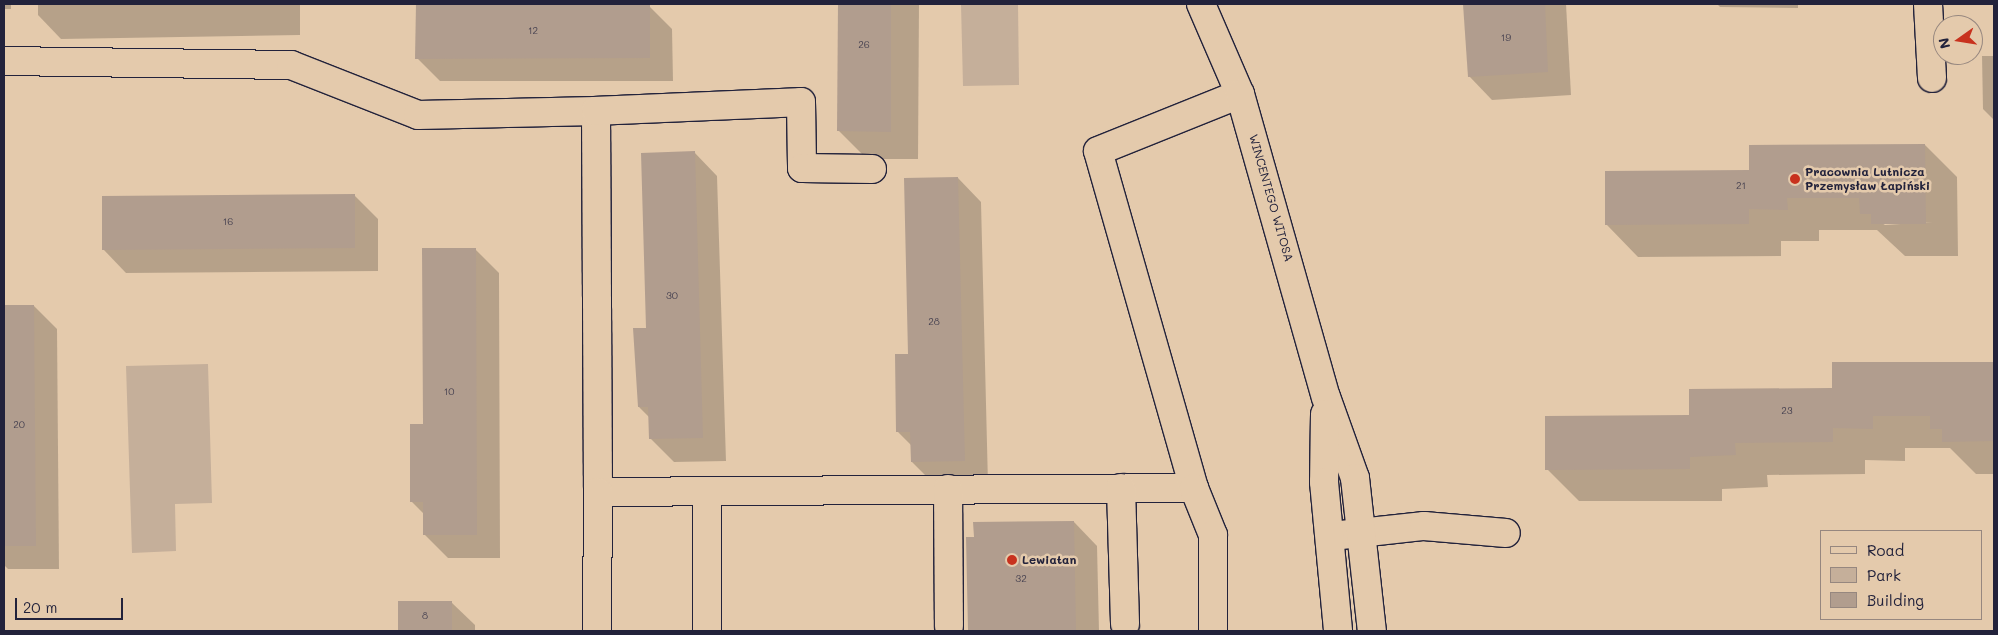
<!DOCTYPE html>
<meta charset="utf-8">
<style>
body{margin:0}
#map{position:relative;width:1998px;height:635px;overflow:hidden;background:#e4caac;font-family:Mali,sans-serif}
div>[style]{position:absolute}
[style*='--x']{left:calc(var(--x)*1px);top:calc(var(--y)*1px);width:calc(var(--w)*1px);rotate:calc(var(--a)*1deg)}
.green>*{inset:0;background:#c5af9a}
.shadow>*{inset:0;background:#0003}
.building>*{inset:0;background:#b19d8e}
.roads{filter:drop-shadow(1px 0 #22223b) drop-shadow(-1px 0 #22223b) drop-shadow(0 1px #22223b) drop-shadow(0 -1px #22223b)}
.minor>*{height:28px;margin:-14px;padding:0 14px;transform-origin:14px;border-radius:14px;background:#e4caac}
.tertiary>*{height:28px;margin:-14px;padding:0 14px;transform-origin:14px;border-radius:14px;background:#e4caac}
.dots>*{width:14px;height:14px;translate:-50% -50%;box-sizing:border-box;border:2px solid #e4caac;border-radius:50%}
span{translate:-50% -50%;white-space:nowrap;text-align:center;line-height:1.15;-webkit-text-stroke:5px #e4caac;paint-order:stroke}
.number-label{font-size:10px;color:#464150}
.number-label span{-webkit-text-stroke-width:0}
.poi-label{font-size:12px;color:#22223b;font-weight:700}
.left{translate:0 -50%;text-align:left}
.street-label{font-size:12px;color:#22223b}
.frame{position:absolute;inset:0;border:5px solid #22223b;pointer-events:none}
.legend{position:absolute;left:1820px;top:530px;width:162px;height:90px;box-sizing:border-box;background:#e4caac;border:1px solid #96877f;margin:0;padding:6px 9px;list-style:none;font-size:15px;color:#22223b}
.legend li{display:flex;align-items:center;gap:10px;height:25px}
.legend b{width:25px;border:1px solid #96877f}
.north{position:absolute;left:1933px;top:15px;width:50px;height:50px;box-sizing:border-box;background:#e4caac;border:1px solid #96877f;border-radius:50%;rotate:257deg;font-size:14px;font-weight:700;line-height:20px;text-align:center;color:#22223b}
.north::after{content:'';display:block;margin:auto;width:18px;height:22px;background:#c8321e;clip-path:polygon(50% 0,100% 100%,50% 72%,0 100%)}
.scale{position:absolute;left:15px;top:598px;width:108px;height:22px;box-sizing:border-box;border:2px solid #22223b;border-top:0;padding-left:6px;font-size:15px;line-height:18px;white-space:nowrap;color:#22223b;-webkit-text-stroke:4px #e4caac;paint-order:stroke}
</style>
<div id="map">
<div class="green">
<i style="clip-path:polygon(961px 4px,1018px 4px,1019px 85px,963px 86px)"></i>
<i style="clip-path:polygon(208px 364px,212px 503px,175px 504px,176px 551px,132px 553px,126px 366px)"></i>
</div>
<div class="shadow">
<i style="clip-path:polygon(4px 4px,11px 4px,11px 9px,4px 9px)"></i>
<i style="clip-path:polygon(38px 4px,300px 4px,300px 35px,61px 39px,38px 15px)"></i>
<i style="clip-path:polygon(839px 4px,919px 4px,918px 159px,867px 159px,839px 131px)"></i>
<i style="clip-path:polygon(1464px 4px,1566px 4px,1571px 95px,1492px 100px,1469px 76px)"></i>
<i style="clip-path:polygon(1717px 4px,1798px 4px,1798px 8px,1720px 7px)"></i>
<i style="clip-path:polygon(649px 6px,672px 29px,673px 81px,440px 81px,417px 58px)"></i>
<i style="clip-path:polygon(1982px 56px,1994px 56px,1994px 120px,1983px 109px)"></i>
<i style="clip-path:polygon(evenodd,1925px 145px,1957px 177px,1958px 256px,1905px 256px,1877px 230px,1819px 230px,1819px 241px,1781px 241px,1781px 256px,1638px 257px,1606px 224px,1750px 171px,1925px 145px,1932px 222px,1885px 225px,1882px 223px,1932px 222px)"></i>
<i style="clip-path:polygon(694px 152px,717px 176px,726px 461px,674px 462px,651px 439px,650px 418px,639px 407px,648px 329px)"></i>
<i style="clip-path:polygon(958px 178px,981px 202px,988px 484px,935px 485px,912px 462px,912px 446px,898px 432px,909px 355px)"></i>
<i style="clip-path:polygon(354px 195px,378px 219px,378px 271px,126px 273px,103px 249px)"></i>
<i style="clip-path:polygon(475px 249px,499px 273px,500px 558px,448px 558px,424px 534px,424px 514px,412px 502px)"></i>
<i style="clip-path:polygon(4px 306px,34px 306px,57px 329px,59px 569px,8px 569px,4px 565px)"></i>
<i style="clip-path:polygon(1833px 363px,1994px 363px,1994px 474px,1976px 474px,1950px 448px,1905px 448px,1905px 461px,1865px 460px,1865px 474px,1767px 475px,1768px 487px,1722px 489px,1722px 501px,1579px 501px,1547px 469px,1690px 416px,1833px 389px)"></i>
<i style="clip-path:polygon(1074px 522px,1097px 546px,1099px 631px,971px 631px)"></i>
<i style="clip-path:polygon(451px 602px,475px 625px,475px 631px,399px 631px,399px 603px)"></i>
</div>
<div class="building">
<i style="clip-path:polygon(416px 4px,650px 4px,650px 58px,415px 59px)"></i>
<i style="clip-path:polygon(838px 4px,891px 4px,891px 132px,837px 131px)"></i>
<i style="clip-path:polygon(1463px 4px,1545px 4px,1548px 72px,1468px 77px)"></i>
<i style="clip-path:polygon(1925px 144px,1926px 224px,1871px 224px,1871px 214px,1860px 214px,1859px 198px,1787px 198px,1788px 210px,1749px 209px,1749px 224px,1605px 225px,1605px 171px,1749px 170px,1749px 145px)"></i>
<i style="clip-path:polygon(695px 151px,703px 438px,649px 439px,648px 407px,638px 407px,633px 328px,646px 328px,641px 153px)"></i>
<i style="clip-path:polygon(958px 177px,965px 461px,911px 462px,910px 432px,896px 432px,895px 354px,908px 354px,904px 178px)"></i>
<i style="clip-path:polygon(355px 194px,355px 248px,102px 250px,102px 196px)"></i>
<i style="clip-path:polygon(422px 248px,476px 248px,477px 535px,423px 535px,423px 502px,410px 502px,410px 424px,423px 424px)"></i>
<i style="clip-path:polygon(4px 305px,34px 305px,36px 546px,4px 546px)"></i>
<i style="clip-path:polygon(1832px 362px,1994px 362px,1994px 441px,1942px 442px,1942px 429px,1930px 429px,1930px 416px,1873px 416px,1873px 429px,1833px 428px,1833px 442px,1735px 443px,1736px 455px,1690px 457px,1690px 469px,1545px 470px,1545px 416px,1689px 415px,1689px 389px,1832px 388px)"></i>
<i style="clip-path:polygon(1074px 521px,1076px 631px,968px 630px,966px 537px,974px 537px,973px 522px)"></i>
<i style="clip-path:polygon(398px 601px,452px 601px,452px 631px,398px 631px)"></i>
</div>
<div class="roads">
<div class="minor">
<i style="--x:1928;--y:4;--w:74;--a:86.9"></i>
<i style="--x:4;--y:61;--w:287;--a:0.8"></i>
<i style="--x:291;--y:65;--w:136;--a:21.5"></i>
<i style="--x:418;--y:115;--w:178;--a:-1.3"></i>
<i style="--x:596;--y:111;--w:381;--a:89.7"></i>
<i style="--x:598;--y:492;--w:596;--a:-0.38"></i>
<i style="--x:1194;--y:488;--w:350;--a:-105.9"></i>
<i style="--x:1098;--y:151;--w:153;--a:-21.9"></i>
<i style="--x:596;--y:111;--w:205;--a:-2.5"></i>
<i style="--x:801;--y:102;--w:66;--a:89.1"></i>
<i style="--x:802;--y:168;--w:70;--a:0.8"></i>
<i style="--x:1121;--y:488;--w:136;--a:88.3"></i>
<i style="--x:1194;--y:488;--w:51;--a:68"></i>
<i style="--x:1213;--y:535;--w:96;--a:90"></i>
<i style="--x:948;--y:489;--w:137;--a:89.6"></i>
<i style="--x:1332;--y:536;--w:93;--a:-6.2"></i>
<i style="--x:1424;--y:526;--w:82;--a:4.9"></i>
<i style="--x:597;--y:631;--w:139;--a:-89.6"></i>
<i style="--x:707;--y:631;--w:140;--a:-90"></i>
</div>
<div class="tertiary">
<i style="--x:1201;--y:4;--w:98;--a:66.6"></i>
<i style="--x:1240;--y:94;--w:315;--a:74.2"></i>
<i style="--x:1326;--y:397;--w:86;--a:70.3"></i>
<i style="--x:1355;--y:478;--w:154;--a:83.7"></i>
<i style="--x:1325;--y:414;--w:68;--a:90.8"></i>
<i style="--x:1324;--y:482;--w:150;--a:84.6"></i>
</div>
</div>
<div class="dots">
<i style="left:1795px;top:179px;background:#c8321e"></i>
<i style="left:1012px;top:560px;background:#c8321e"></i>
</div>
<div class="number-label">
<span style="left:533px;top:31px">12</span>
<span style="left:1506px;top:38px">19</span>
<span style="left:864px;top:45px">26</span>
<span style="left:1741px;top:186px">21</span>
<span style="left:228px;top:222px">16</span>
<span style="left:672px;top:296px">30</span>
<span style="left:934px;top:322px">28</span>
<span style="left:449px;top:392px">10</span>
<span style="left:1787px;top:411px">23</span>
<span style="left:19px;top:425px">20</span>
<span style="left:1021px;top:579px">32</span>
<span style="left:425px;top:616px">8</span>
</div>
<div class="poi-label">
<span class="left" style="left:1805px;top:179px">Pracownia Lutnicza<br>Przemysław Łapiński</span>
<span class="left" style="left:1022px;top:560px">Lewiatan</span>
</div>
<div class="street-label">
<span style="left:1271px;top:198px;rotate:74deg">WINCENTEGO WITOSA</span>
</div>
<div class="frame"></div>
<ul class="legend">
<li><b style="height:6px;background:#e4caac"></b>Road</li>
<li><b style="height:14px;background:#c5af9a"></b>Park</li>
<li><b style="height:14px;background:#b19d8e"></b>Building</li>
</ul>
<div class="north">N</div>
<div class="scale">20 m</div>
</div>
